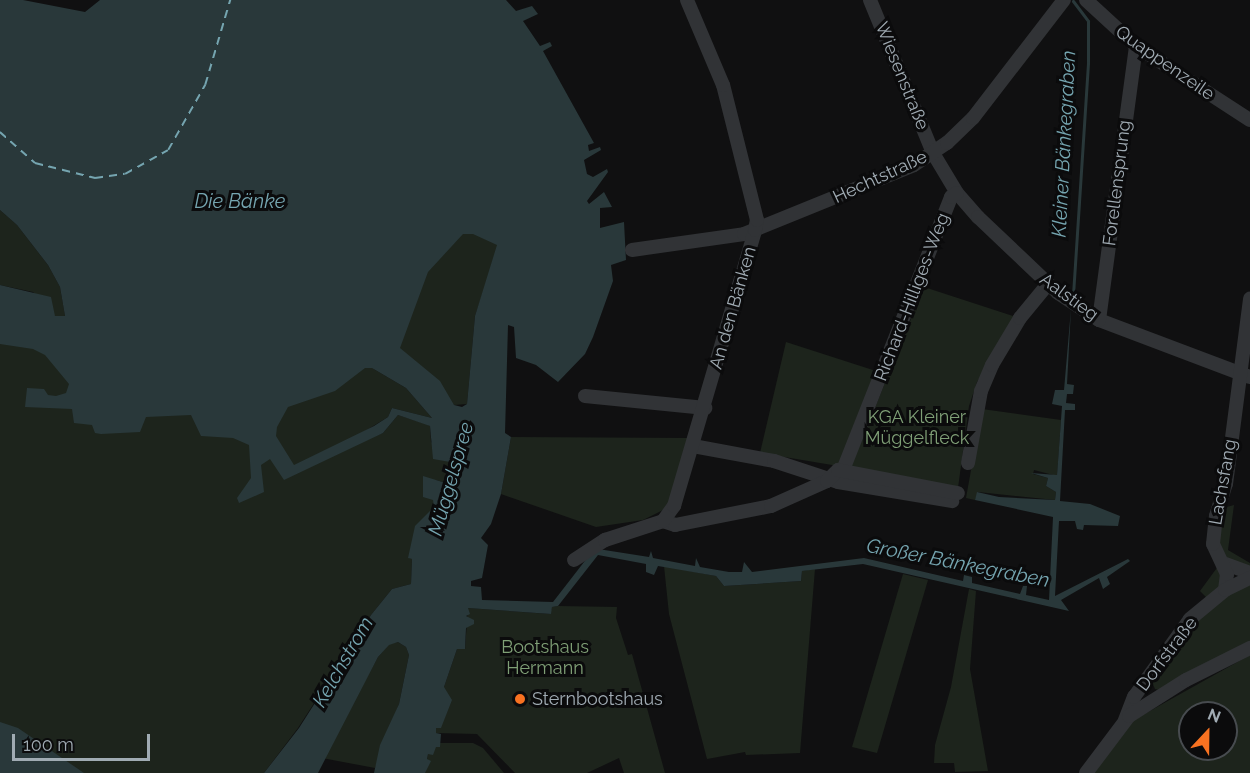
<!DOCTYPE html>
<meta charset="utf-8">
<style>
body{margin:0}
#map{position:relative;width:1250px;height:773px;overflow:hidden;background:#101011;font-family:Raleway,sans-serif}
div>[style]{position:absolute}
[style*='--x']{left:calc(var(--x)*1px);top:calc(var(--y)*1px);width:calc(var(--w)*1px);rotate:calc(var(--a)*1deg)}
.green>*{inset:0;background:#1d241c}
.water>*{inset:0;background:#29383a}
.stream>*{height:3px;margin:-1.5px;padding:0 1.5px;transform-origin:1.5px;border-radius:1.5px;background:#29383a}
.ferry>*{height:1.5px;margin-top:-0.75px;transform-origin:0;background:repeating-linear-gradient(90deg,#75a5b0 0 8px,transparent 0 14px)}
.minor>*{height:14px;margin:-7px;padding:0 7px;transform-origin:7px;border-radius:7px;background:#313336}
.dots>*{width:16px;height:16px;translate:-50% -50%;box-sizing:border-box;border:3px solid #0b0b0c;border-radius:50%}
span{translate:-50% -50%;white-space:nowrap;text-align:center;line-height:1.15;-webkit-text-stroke:6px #0b0b0c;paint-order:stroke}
.street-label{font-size:18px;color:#a0abb3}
.park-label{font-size:18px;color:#7f9f76}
.poi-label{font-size:18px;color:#a0abb3}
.left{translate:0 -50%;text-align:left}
.water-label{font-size:20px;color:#75a5b0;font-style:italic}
.north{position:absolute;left:1178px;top:701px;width:60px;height:60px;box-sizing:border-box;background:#0b0b0c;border:2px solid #474b4f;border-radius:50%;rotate:22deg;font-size:16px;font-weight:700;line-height:24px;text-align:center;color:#a0abb3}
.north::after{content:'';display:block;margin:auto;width:21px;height:27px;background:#f87221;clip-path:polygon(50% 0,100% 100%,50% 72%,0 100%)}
.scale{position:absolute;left:12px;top:734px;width:138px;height:27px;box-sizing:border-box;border:3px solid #a0abb3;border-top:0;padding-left:8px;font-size:18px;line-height:21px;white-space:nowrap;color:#a0abb3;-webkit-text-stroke:4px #0b0b0c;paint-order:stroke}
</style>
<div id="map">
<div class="green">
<i style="clip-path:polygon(0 210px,17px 225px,48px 265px,60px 287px,65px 316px,55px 316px,33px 292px,0 285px)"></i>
<i style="clip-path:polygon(506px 225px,475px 316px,467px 404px,454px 405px,372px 368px,406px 388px,432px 418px,392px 408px,388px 417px,360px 434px,367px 439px,383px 433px,398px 415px,426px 424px,430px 426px,431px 442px,456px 463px,457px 468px,449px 484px,436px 480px,434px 508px,409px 558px,412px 559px,411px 584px,392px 589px,371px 615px,298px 728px,264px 773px,54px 773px,0 755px,0 322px,10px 340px,340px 228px)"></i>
<i style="clip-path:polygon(924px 287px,1016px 317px,977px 382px,969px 406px,958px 488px,850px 469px)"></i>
<i style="clip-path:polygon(786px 342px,876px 371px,838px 466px,760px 453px)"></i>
<i style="clip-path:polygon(982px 409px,1061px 420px,1057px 476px,1034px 470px,1033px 474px,1048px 478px,1046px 486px,1056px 492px,1055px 500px,978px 492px,975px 500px,966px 498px)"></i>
<i style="clip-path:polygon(511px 437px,690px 438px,669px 507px,643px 520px,596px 527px,501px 494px)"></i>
<i style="clip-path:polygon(1234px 505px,1228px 550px,1250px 563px,1250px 570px,1221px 555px,1217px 537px,1223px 508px)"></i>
<i style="clip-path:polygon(1219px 565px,1225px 581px,1207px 598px,1200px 591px)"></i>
<i style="clip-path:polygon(664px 566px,716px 576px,724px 586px,801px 581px,802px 571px,815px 569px,800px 753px,746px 755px,745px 752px,707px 759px,669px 614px)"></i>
<i style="clip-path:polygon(903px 574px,928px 580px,877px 753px,852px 747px)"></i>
<i style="clip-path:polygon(1250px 582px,1250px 645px,1164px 691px,1155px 689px,1152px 682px,1168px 653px,1216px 601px)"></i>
<i style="clip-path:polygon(969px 589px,976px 591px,970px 669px,988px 771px,955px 772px,954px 763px,934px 763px,935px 745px,951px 687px)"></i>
<i style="clip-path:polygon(558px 606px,617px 607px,616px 618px,628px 655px,632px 654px,665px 773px,624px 773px,619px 758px,587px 773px,515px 773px,477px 734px,435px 733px,444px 687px,457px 649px,465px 649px,468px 608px,550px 614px,552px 607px)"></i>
<i style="clip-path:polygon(398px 642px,406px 647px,409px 655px,399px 704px,375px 768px,322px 758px,378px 657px,389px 644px)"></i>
<i style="clip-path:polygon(evenodd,1250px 655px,1250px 773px,1094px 773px,1132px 721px,1250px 655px,1190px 713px,1226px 713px,1226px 749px,1190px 749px,1190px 713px)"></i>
<i style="clip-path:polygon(440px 743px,473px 743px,483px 748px,504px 773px,425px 773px,428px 753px)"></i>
</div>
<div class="water">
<i style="clip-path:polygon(evenodd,0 0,23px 0,85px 12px,100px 0,506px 0,516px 11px,532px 6px,538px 14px,523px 21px,540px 46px,550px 42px,552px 46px,543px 51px,594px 143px,588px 145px,589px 151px,600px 147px,601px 150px,584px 160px,587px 174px,593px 177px,607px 169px,608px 172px,587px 201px,589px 204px,604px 192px,612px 207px,600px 208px,600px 228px,624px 222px,626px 260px,611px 265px,613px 281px,593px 337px,585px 354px,558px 382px,536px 365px,516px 358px,514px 327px,508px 325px,505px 433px,511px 437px,501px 494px,491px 524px,481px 538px,488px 545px,482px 578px,471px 581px,471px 586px,481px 587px,482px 600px,553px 602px,591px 553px,598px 549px,649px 557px,651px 551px,653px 558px,695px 566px,696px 558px,700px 567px,729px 572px,742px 572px,744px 562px,752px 572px,864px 558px,963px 581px,964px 575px,972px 577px,972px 583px,1020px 594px,1023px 586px,1027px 586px,1026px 595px,1049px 600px,1053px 517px,975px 500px,977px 492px,999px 497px,1055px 500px,1056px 492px,1046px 486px,1048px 478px,1031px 473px,1057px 475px,1062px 406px,1052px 404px,1055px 390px,1064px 390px,1071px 309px,1067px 384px,1074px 385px,1073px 394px,1067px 394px,1066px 403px,1075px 404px,1075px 410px,1065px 410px,1060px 501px,1090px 504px,1120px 516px,1118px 526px,1084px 525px,1083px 530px,1077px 529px,1075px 521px,1059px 521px,1055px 596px,1128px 559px,1130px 561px,1107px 577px,1110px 584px,1103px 589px,1099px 578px,1061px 600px,1069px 611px,863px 564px,802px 571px,801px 581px,724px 586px,716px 576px,658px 566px,654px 575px,646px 572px,646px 564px,598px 555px,558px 606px,552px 607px,551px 614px,468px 608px,470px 614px,466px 616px,474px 620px,474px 624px,466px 628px,465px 649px,457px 649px,444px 687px,452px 700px,441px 728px,436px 728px,436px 733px,441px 734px,440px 747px,436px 747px,433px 755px,428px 754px,427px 759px,431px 761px,425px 773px,374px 773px,380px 745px,399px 704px,409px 655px,406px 647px,398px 642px,389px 645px,378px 657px,318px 773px,264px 773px,299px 728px,371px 615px,392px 589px,411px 584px,412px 559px,408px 558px,415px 526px,434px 507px,433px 500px,423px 497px,423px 476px,449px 484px,456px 463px,433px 459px,430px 426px,398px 415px,383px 433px,284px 480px,270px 459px,261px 465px,264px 492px,239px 503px,237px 498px,251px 478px,249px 445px,233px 438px,201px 436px,191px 415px,146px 417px,140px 432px,101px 434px,95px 433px,92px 425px,74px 423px,72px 409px,25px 407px,27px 388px,44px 389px,48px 395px,56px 396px,66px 393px,69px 384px,45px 355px,33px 349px,0 344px,0 285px,51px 297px,55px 316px,65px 316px,60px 287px,48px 265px,17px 225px,0 210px,0 0,463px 234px,473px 234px,497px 245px,475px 316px,467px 404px,462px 407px,454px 405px,440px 381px,400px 348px,428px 272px,463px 234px,0 0,365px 368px,372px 368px,406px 388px,432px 418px,392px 408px,388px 417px,374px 426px,294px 465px,276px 436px,277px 427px,288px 407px,335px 391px,365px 368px)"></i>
<i style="clip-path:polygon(0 722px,18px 728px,84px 773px,0 773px)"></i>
</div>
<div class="stream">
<i style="--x:1073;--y:1;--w:25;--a:53"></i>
<i style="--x:1088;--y:21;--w:42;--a:90"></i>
<i style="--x:1088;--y:63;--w:232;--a:93.7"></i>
</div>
<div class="ferry">
<i style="--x:0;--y:132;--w:47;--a:41.5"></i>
<i style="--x:35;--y:163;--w:62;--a:14"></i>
<i style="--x:95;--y:178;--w:30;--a:-8"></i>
<i style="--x:125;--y:174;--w:49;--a:-29.2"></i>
<i style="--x:168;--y:150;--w:75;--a:-60.4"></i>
<i style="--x:205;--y:85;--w:89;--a:-73.6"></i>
</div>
<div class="minor">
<i style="--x:870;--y:0;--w:165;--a:67.6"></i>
<i style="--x:933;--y:153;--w:47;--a:59"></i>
<i style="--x:957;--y:193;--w:32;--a:49"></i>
<i style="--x:978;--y:217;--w:110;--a:43.5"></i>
<i style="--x:1058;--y:293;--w:49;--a:33.4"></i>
<i style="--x:1099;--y:320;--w:161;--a:20.7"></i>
<i style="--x:1086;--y:0;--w:68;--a:42.6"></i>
<i style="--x:1136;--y:46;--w:136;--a:33"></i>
<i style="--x:632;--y:250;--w:113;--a:-8.1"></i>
<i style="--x:744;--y:234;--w:183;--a:-22.1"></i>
<i style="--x:914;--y:165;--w:40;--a:-34"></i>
<i style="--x:947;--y:143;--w:36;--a:-44"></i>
<i style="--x:973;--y:118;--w:149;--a:-52.4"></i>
<i style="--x:1099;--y:320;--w:276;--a:-82.3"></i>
<i style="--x:585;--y:396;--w:121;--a:5.7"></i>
<i style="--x:693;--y:446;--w:82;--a:10.5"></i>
<i style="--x:774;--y:461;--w:67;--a:18.2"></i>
<i style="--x:838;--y:482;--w:116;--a:9.5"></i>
<i style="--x:968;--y:463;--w:73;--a:-79.8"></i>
<i style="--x:981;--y:391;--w:28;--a:-67"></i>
<i style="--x:992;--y:365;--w:55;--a:-59.2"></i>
<i style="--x:1020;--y:318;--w:44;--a:-50.5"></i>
<i style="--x:843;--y:470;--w:294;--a:-68.4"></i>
<i style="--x:951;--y:197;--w:7;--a:-34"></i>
<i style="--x:663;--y:521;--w:13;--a:18"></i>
<i style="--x:675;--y:525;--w:98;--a:-11.2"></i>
<i style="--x:771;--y:506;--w:61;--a:-24.1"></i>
<i style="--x:827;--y:481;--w:16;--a:-45"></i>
<i style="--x:838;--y:470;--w:122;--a:10.9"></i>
<i style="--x:574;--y:560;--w:37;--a:-33"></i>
<i style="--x:605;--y:540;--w:61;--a:-18.1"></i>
<i style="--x:663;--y:521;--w:19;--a:-54"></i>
<i style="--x:674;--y:506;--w:288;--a:-73.6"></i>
<i style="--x:755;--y:230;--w:10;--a:-79"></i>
<i style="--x:757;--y:220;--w:139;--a:-104.1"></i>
<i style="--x:723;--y:85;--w:92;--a:-113"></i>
<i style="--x:1223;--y:563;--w:29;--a:20"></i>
<i style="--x:1225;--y:590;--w:16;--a:-83"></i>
<i style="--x:1227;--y:574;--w:33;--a:-115"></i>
<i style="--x:1213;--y:544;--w:28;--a:-84"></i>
<i style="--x:1216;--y:516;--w:34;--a:-73"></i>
<i style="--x:1226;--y:484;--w:187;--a:-82.6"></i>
<i style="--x:1125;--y:720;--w:25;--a:-69"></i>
<i style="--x:1134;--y:697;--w:96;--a:-54.3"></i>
<i style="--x:1190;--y:619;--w:45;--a:-39.6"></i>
<i style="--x:1225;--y:590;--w:28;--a:-26"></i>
<i style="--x:1086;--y:773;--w:71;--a:-53"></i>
<i style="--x:1129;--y:716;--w:67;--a:-32.3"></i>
<i style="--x:1186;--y:680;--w:72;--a:-26.6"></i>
</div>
<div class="dots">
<i style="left:520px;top:699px;background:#f87221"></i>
</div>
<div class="street-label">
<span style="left:1165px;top:63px;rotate:35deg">Quappenzeile</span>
<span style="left:902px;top:76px;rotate:68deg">Wiesenstraße</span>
<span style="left:880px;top:177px;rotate:-25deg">Hechtstraße</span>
<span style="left:1117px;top:183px;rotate:-83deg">Forellensprung</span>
<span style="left:912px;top:297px;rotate:-69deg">Richard-Hilliges-Weg</span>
<span style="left:1069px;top:297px;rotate:36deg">Aalstieg</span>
<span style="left:733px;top:308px;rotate:-74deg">An den Bänken</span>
<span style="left:1223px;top:482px;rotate:-80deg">Lachsfang</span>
<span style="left:1167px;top:654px;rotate:-53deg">Dorfstraße</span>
</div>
<div class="park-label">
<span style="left:917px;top:428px">KGA Kleiner<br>Müggelfleck</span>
<span style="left:545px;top:658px">Bootshaus<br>Hermann</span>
</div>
<div class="poi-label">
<span class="left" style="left:532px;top:699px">Sternbootshaus</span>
</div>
<div class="water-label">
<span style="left:1064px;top:144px;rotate:-87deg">Kleiner Bänkegraben</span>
<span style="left:240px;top:201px">Die Bänke</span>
<span style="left:451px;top:479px;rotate:-74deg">Müggelspree</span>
<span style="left:958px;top:563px;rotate:11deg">Großer Bänkegraben</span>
<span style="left:343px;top:662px;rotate:-60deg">Kelchstrom</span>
</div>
<div class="north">N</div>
<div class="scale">100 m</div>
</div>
